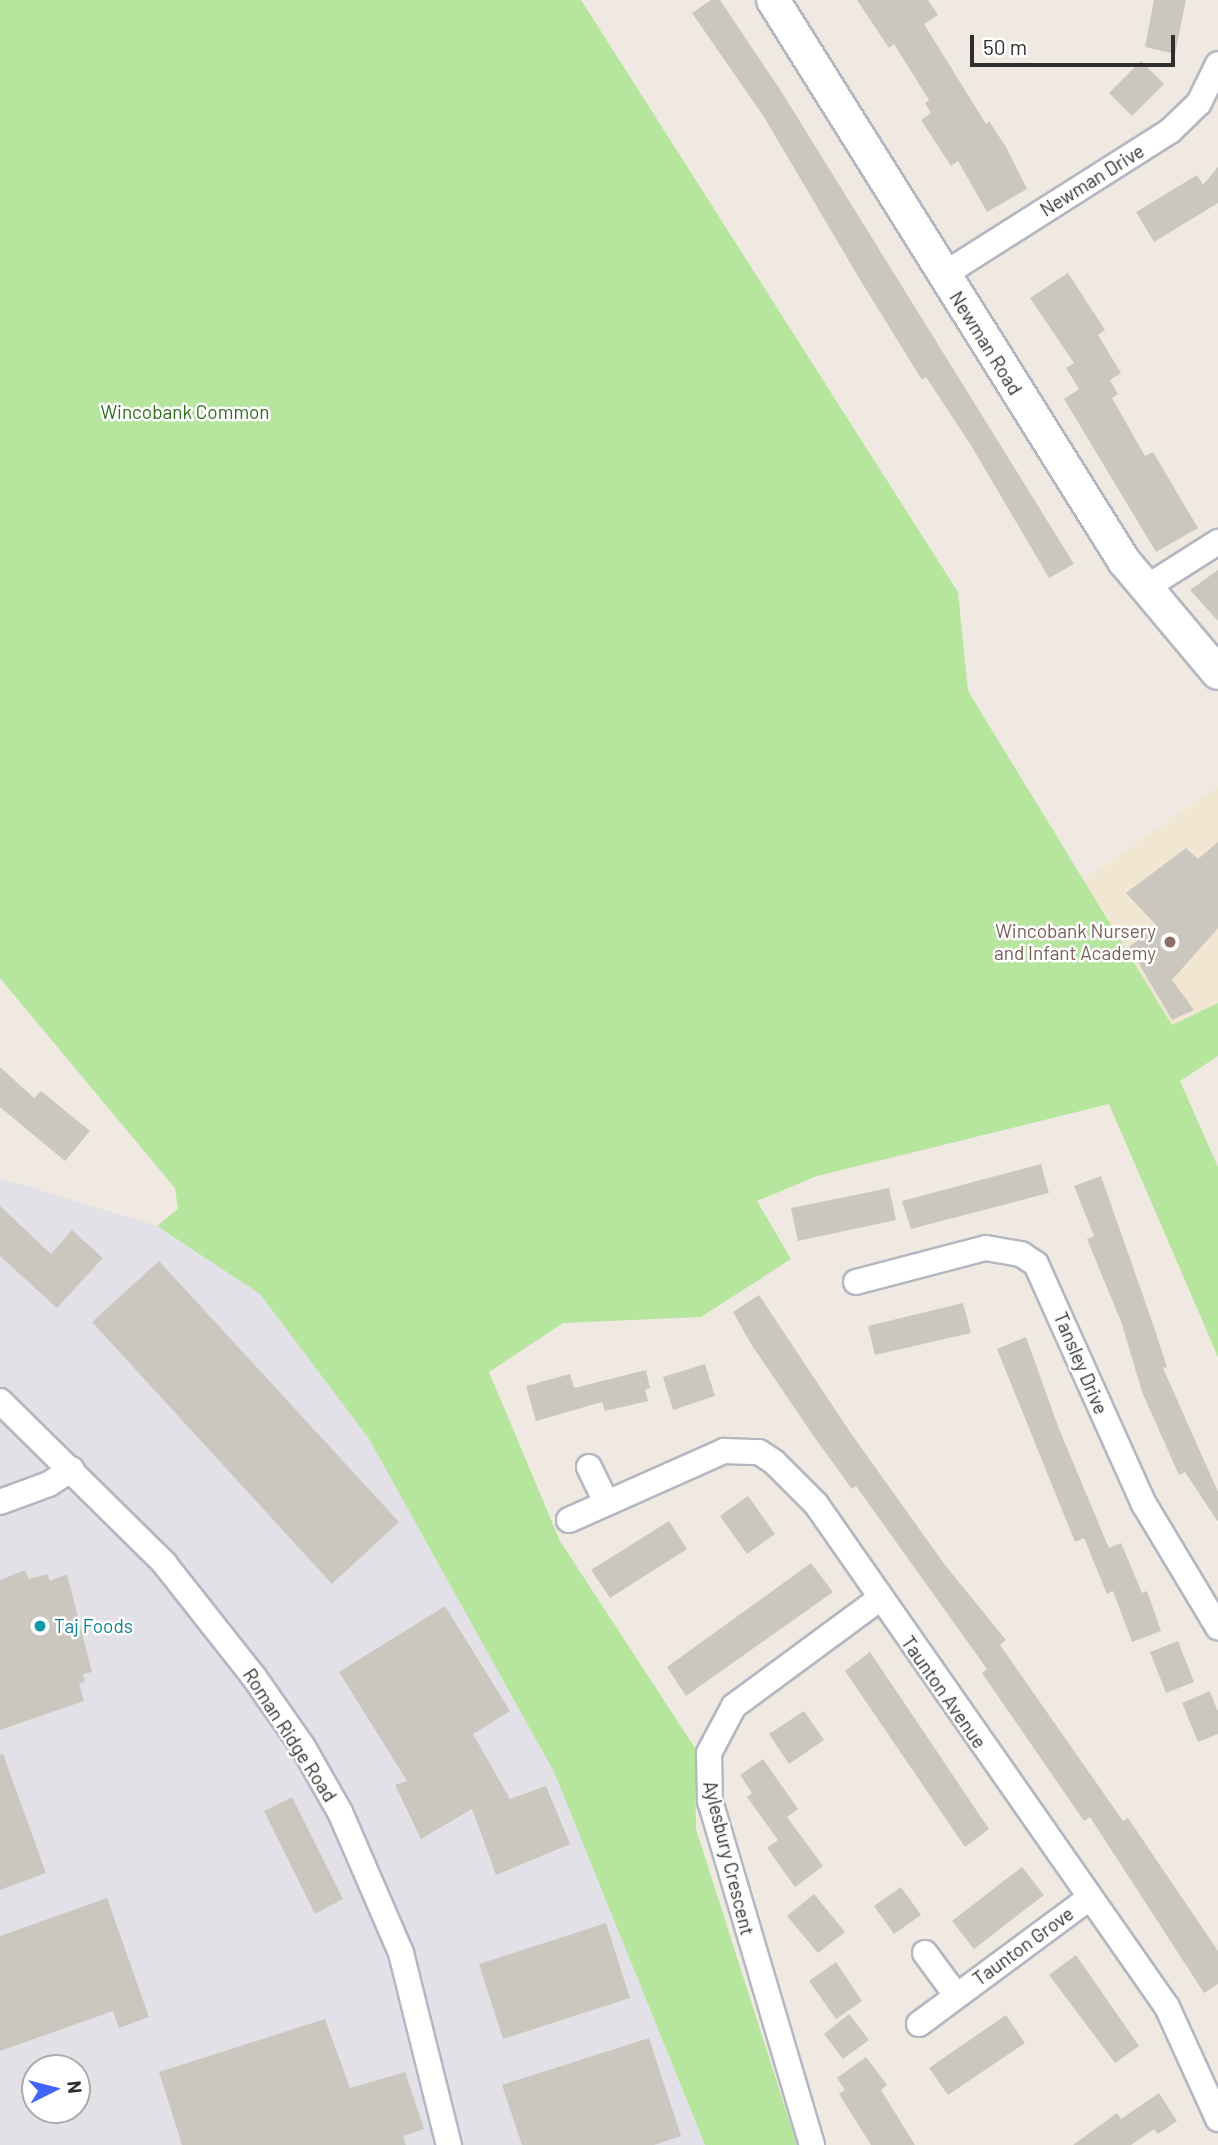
<!DOCTYPE html>
<style>
body{margin:0}
#map{position:relative;width:1218px;height:2145px;overflow:hidden;background:#efe9e1;font-family:Barlow,sans-serif}
div>[style]{position:absolute}
[style*='--x']{left:calc(var(--x)*1px);top:calc(var(--y)*1px);width:calc(var(--w)*1px);rotate:calc(var(--a)*1deg)}
.industrial>*{inset:0;background:#e3e1e8}
.education>*{inset:0;background:#f0e6d1}
.green>*{inset:0;background:#b6e59e}
.building>*{inset:0;background:#cbc7bf}
.roads{filter:drop-shadow(2px 0 #b4b7c1) drop-shadow(-2px 0 #b4b7c1) drop-shadow(0 2px #b4b7c1) drop-shadow(0 -2px #b4b7c1)}
.minor>*{height:24px;margin:-12px;padding:0 12px;transform-origin:12px;border-radius:12px;background:#fff}
.tertiary>*{height:32px;margin:-16px;padding:0 16px;transform-origin:16px;border-radius:16px;background:#fff}
.dots>*{width:19px;height:19px;translate:-50% -50%;box-sizing:border-box;border:4px solid #fff;border-radius:50%}
span{translate:-50% -50%;white-space:nowrap;text-align:center;line-height:1.15;-webkit-text-stroke:5px #fff;paint-order:stroke}
.street-label{font-size:19px;color:#2e2e2e}
.park-label{font-size:19px;color:#2c6e1b}
.education-label{font-size:19px;color:#785e54}
.right{translate:-100% -50%;text-align:right}
.culture-label{font-size:19px;color:#0d838f}
.left{translate:0 -50%;text-align:left}
.north{position:absolute;left:21px;top:2054px;width:70px;height:70px;box-sizing:border-box;background:#fff;border:2px solid #ababab;border-radius:50%;rotate:84deg;font-size:19px;font-weight:700;line-height:28px;text-align:center;color:#2e2e2e}
.north::after{content:'';display:block;margin:auto;width:24px;height:32px;background:#4264fb;clip-path:polygon(50% 0,100% 100%,50% 72%,0 100%)}
.scale{position:absolute;left:970px;top:35px;width:205px;height:32px;box-sizing:border-box;border:4px solid #2e2e2e;border-top:0;padding-left:9px;font-size:21px;line-height:24px;white-space:nowrap;color:#2e2e2e;-webkit-text-stroke:5px #fff;paint-order:stroke}
</style>
<div id="map">
<div class="industrial">
<i style="clip-path:polygon(evenodd,0 1178px,157px 1226px,260px 1294px,369px 1439px,554px 1772px,705px 2145px,0 2145px,0 1178px,35px 2068px,77px 2068px,77px 2110px,35px 2110px,35px 2068px)"></i>
</div>
<div class="education">
<i style="clip-path:polygon(1218px 786px,1218px 1003px,1172px 1025px,1084px 880px)"></i>
</div>
<div class="green">
<i style="clip-path:polygon(0 0,581px 0,958px 592px,968px 691px,1172px 1025px,1218px 1003px,1218px 1056px,1180px 1081px,1218px 1167px,1218px 1357px,1109px 1104px,817px 1176px,757px 1201px,791px 1259px,701px 1317px,563px 1323px,489px 1372px,560px 1541px,695px 1748px,696px 1829px,797px 2145px,705px 2145px,554px 1772px,369px 1439px,260px 1294px,157px 1226px,178px 1209px,175px 1188px,0 978px)"></i>
</div>
<div class="building">
<i style="clip-path:polygon(711px 0,720px 0,781px 91px,1074px 564px,1049px 578px,972px 447px,926px 377px,922px 380px,862px 283px,764px 117px,692px 13px)"></i>
<i style="clip-path:polygon(857px 0,928px 0,938px 15px,924px 24px,986px 124px,989px 121px,1006px 147px,1027px 189px,987px 212px,958px 161px,951px 166px,921px 120px,931px 113px,925px 103px,929px 100px,894px 44px,889px 48px)"></i>
<i style="clip-path:polygon(1154px 0,1186px 0,1175px 54px,1145px 47px)"></i>
<i style="clip-path:polygon(1141px 61px,1164px 84px,1132px 116px,1109px 93px)"></i>
<i style="clip-path:polygon(1218px 167px,1218px 203px,1154px 242px,1136px 212px,1197px 175px,1203px 185px)"></i>
<i style="clip-path:polygon(1068px 273px,1105px 330px,1098px 335px,1121px 373px,1110px 380px,1118px 394px,1112px 398px,1145px 456px,1153px 452px,1198px 528px,1156px 552px,1064px 399px,1079px 389px,1066px 368px,1074px 363px,1030px 298px)"></i>
<i style="clip-path:polygon(1218px 570px,1218px 621px,1190px 590px)"></i>
<i style="clip-path:polygon(1218px 842px,1218px 928px,1172px 980px,1194px 1010px,1172px 1020px,1129px 947px,1157px 926px,1126px 893px,1186px 848px,1198px 859px)"></i>
<i style="clip-path:polygon(0 1067px,34px 1098px,41px 1091px,90px 1131px,65px 1161px,0 1107px)"></i>
<i style="clip-path:polygon(1041px 1164px,1049px 1193px,911px 1229px,902px 1201px)"></i>
<i style="clip-path:polygon(1101px 1176px,1154px 1327px,1167px 1367px,1163px 1368px,1218px 1492px,1218px 1522px,1185px 1472px,1179px 1475px,1142px 1392px,1122px 1324px,1087px 1239px,1094px 1236px,1074px 1186px)"></i>
<i style="clip-path:polygon(889px 1188px,896px 1220px,798px 1241px,791px 1208px)"></i>
<i style="clip-path:polygon(0 1206px,51px 1254px,72px 1230px,103px 1258px,57px 1308px,0 1256px)"></i>
<i style="clip-path:polygon(159px 1261px,399px 1522px,332px 1584px,92px 1322px)"></i>
<i style="clip-path:polygon(759px 1295px,850px 1432px,945px 1565px,1006px 1640px,1000px 1645px,1123px 1821px,1128px 1818px,1218px 1951px,1218px 1984px,1204px 1993px,1090px 1817px,1084px 1821px,982px 1673px,987px 1669px,856px 1486px,852px 1489px,815px 1438px,751px 1344px,733px 1312px)"></i>
<i style="clip-path:polygon(963px 1303px,971px 1333px,875px 1355px,868px 1326px)"></i>
<i style="clip-path:polygon(1026px 1337px,1059px 1429px,1109px 1548px,1121px 1543px,1142px 1593px,1147px 1591px,1161px 1631px,1132px 1642px,1113px 1591px,1107px 1594px,1084px 1538px,1075px 1542px,997px 1349px)"></i>
<i style="clip-path:polygon(705px 1364px,715px 1396px,673px 1410px,663px 1377px)"></i>
<i style="clip-path:polygon(646px 1370px,650px 1388px,645px 1390px,648px 1401px,605px 1411px,602px 1402px,536px 1421px,526px 1386px,570px 1374px,574px 1388px)"></i>
<i style="clip-path:polygon(748px 1496px,775px 1534px,747px 1554px,720px 1516px)"></i>
<i style="clip-path:polygon(669px 1521px,687px 1549px,610px 1598px,591px 1570px)"></i>
<i style="clip-path:polygon(811px 1563px,833px 1592px,686px 1696px,667px 1667px)"></i>
<i style="clip-path:polygon(25px 1570px,29px 1579px,47px 1574px,50px 1581px,67px 1574px,92px 1672px,83px 1674px,85px 1681px,79px 1684px,84px 1701px,0 1730px,0 1580px)"></i>
<i style="clip-path:polygon(445px 1606px,510px 1711px,473px 1734px,510px 1799px,546px 1786px,570px 1844px,496px 1875px,472px 1809px,421px 1839px,395px 1785px,407px 1781px,339px 1672px)"></i>
<i style="clip-path:polygon(1178px 1641px,1194px 1682px,1166px 1693px,1150px 1652px)"></i>
<i style="clip-path:polygon(870px 1652px,989px 1829px,965px 1847px,845px 1671px)"></i>
<i style="clip-path:polygon(1210px 1691px,1218px 1712px,1218px 1734px,1198px 1742px,1182px 1703px)"></i>
<i style="clip-path:polygon(804px 1711px,824px 1740px,789px 1764px,769px 1734px)"></i>
<i style="clip-path:polygon(3px 1754px,46px 1873px,0 1890px,0 1755px)"></i>
<i style="clip-path:polygon(763px 1759px,798px 1809px,787px 1817px,823px 1866px,795px 1887px,767px 1848px,778px 1840px,747px 1797px,752px 1793px,740px 1775px)"></i>
<i style="clip-path:polygon(292px 1797px,343px 1899px,315px 1914px,264px 1811px)"></i>
<i style="clip-path:polygon(1022px 1867px,1044px 1895px,974px 1949px,952px 1921px)"></i>
<i style="clip-path:polygon(901px 1887px,921px 1915px,894px 1934px,874px 1906px)"></i>
<i style="clip-path:polygon(814px 1894px,845px 1932px,818px 1953px,787px 1916px)"></i>
<i style="clip-path:polygon(107px 1898px,149px 2017px,119px 2028px,113px 2011px,0 2051px,0 1936px)"></i>
<i style="clip-path:polygon(606px 1923px,630px 1998px,503px 2039px,479px 1964px)"></i>
<i style="clip-path:polygon(1076px 1955px,1139px 2046px,1115px 2063px,1049px 1975px)"></i>
<i style="clip-path:polygon(836px 1962px,862px 2001px,836px 2019px,809px 1981px)"></i>
<i style="clip-path:polygon(849px 2014px,869px 2040px,843px 2059px,824px 2034px)"></i>
<i style="clip-path:polygon(1006px 2015px,1025px 2043px,948px 2095px,929px 2068px)"></i>
<i style="clip-path:polygon(325px 2019px,350px 2088px,405px 2072px,424px 2129px,403px 2136px,406px 2145px,182px 2145px,159px 2072px)"></i>
<i style="clip-path:polygon(649px 2038px,681px 2136px,654px 2145px,522px 2145px,502px 2085px)"></i>
<i style="clip-path:polygon(866px 2057px,887px 2085px,881px 2090px,915px 2145px,871px 2145px,839px 2094px,845px 2090px,837px 2078px)"></i>
<i style="clip-path:polygon(1159px 2093px,1177px 2121px,1158px 2134px,1154px 2129px,1131px 2145px,1073px 2145px,1117px 2113px,1121px 2119px)"></i>
</div>
<div class="roads">
<div class="minor">
<i style="--x:943;--y:275;--w:269;--a:-32.4"></i>
<i style="--x:1170;--y:131;--w:40;--a:-44"></i>
<i style="--x:1199;--y:103;--w:43;--a:-64"></i>
<i style="--x:1144;--y:589;--w:88;--a:-32.4"></i>
<i style="--x:856;--y:1282;--w:134;--a:-14.7"></i>
<i style="--x:986;--y:1248;--w:36;--a:10"></i>
<i style="--x:1021;--y:1254;--w:18;--a:34"></i>
<i style="--x:1036;--y:1264;--w:263;--a:65.8"></i>
<i style="--x:1144;--y:1504;--w:144;--a:59"></i>
<i style="--x:0;--y:1401;--w:231;--a:44.6"></i>
<i style="--x:164;--y:1563;--w:145;--a:51.7"></i>
<i style="--x:254;--y:1677;--w:85;--a:55"></i>
<i style="--x:303;--y:1747;--w:75;--a:60.4"></i>
<i style="--x:340;--y:1812;--w:154;--a:66.6"></i>
<i style="--x:401;--y:1953;--w:198;--a:76"></i>
<i style="--x:589;--y:1467;--w:37;--a:64"></i>
<i style="--x:0;--y:1502;--w:52;--a:-20.2"></i>
<i style="--x:49;--y:1484;--w:27;--a:-33"></i>
<i style="--x:569;--y:1520;--w:170;--a:-24"></i>
<i style="--x:724;--y:1451;--w:35;--a:2"></i>
<i style="--x:759;--y:1452;--w:18;--a:34"></i>
<i style="--x:774;--y:1462;--w:59;--a:45"></i>
<i style="--x:816;--y:1504;--w:613;--a:55.09"></i>
<i style="--x:1167;--y:2007;--w:123;--a:65.5"></i>
<i style="--x:925;--y:1953;--w:52;--a:53.6"></i>
<i style="--x:919;--y:2024;--w:212;--a:-36.5"></i>
<i style="--x:812;--y:2145;--w:359;--a:-106.5"></i>
<i style="--x:710;--y:1801;--w:48;--a:-91.2"></i>
<i style="--x:709;--y:1753;--w:53;--a:-62"></i>
<i style="--x:734;--y:1706;--w:180;--a:-36.4"></i>
</div>
<div class="tertiary">
<i style="--x:773;--y:0;--w:662;--a:57.97"></i>
<i style="--x:1124;--y:561;--w:146;--a:50"></i>
</div>
</div>
<div class="dots">
<i style="left:1170px;top:942px;background:#8d6e63"></i>
<i style="left:40px;top:1626px;background:#0f9aa8"></i>
</div>
<div class="street-label">
<span style="left:1092px;top:180px;rotate:-32deg">Newman Drive</span>
<span style="left:986px;top:343px;rotate:58deg">Newman Road</span>
<span style="left:1081px;top:1363px;rotate:67deg">Tansley Drive</span>
<span style="left:944px;top:1692px;rotate:55deg">Taunton Avenue</span>
<span style="left:290px;top:1735px;rotate:57deg">Roman Ridge Road</span>
<span style="left:729px;top:1858px;rotate:76deg">Aylesbury Crescent</span>
<span style="left:1023px;top:1946px;rotate:-36deg">Taunton Grove</span>
</div>
<div class="park-label">
<span style="left:185px;top:412px">Wincobank Common</span>
</div>
<div class="education-label">
<span class="right" style="left:1156px;top:942px">Wincobank Nursery<br>and Infant Academy</span>
</div>
<div class="culture-label">
<span class="left" style="left:54px;top:1626px">Taj Foods</span>
</div>
<div class="north">N</div>
<div class="scale">50 m</div>
</div>
